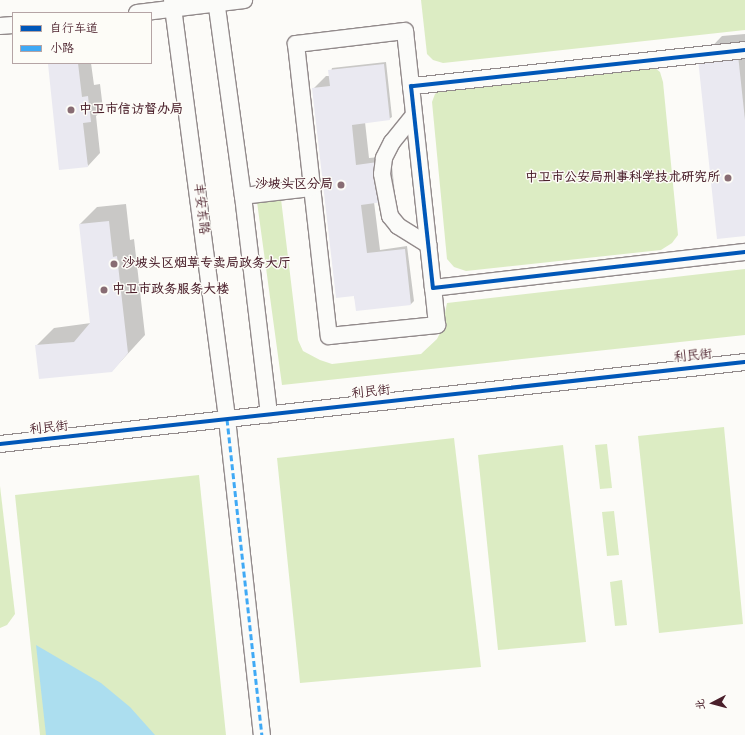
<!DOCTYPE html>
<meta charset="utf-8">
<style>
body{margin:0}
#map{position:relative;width:745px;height:735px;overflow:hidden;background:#fcfbf8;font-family:Kalam,"LXGW WenKai TC",sans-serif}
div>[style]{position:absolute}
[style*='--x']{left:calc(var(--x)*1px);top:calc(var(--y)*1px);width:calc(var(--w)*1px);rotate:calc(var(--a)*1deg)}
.green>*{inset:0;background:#dcecc3}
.water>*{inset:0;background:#acdeef}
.shadow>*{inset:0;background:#0003}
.building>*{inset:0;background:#eae9f1}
.roads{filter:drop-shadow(1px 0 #928a8b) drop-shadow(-1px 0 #928a8b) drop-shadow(0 1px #928a8b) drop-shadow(0 -1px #928a8b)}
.minor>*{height:16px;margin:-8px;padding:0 8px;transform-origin:8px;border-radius:8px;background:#fbfbf9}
.quiet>*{height:3px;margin-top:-1.5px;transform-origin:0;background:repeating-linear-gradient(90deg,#3fa9f5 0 6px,transparent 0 9px)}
.cycleway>*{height:4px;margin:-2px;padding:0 2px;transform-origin:2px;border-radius:2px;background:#0057b8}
.dots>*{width:11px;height:11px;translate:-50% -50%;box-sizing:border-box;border:2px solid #fdfcf7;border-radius:50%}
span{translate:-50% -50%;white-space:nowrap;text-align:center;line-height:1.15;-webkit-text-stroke:3px #fdfcf7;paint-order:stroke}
.poi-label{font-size:13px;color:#4a1f2b;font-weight:700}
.left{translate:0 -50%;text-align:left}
.right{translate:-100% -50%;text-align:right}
.street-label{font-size:13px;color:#4a1f2b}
.legend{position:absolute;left:12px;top:12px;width:140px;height:52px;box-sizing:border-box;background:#fdfcf7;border:1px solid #b5a4a5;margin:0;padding:5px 7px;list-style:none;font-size:12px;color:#4a1f2b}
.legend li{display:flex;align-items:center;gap:8px;height:20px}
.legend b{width:20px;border:1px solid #b5a4a5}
.north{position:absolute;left:693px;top:683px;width:40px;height:40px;-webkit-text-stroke:3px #fdfcf7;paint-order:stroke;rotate:264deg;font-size:11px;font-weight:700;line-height:16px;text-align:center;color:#4a1f2b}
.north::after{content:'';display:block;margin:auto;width:14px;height:18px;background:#4a1f2b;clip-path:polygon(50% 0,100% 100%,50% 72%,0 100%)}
</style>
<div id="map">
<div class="green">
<i style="clip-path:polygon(421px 0,745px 0,745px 30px,443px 63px,433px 60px,427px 54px)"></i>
<i style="clip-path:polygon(655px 68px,660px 72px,663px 82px,678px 235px,672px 243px,661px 250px,466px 271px,454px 267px,447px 259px,432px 102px,435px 94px,443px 88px)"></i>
<i style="clip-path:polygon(281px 199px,298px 340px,303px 351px,320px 360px,332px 364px,421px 354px,437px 339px,442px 329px,447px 303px,745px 269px,745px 335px,282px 385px,257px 202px)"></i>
<i style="clip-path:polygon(724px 427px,743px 624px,659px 633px,638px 436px)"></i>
<i style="clip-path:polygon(454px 438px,481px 667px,300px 683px,277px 458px)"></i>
<i style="clip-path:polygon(607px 444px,612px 488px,600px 489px,595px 445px)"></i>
<i style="clip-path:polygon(563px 445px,586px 642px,498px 650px,478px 455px)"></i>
<i style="clip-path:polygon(199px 475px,226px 735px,40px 735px,15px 495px)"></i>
<i style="clip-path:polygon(0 486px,15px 614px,7px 625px,0 628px)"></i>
<i style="clip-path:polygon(614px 511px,619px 555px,607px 556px,602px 512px)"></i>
<i style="clip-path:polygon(622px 580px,627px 625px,615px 626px,610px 582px)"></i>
</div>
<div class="water">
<i style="clip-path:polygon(36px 645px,101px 683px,130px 707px,155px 735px,46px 735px)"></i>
</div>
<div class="shadow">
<i style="clip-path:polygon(745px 34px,745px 235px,699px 60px,722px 36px)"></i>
<i style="clip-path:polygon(386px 62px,392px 117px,389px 119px,365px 122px,369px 158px,391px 156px,395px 194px,389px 201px,374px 202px,380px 250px,407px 246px,414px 301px,411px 304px,357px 310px,314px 88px,326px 76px,330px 76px,332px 68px)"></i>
<i style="clip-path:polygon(91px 63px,94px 85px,100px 84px,103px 109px,96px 116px,100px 153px,88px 166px,49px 64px)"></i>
<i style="clip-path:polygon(126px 204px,130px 240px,134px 239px,145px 335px,112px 371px,36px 346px,54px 328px,91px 323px,80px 224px,97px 207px)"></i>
</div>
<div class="building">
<i style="clip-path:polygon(738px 55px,745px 120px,745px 236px,717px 239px,698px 59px)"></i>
<i style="clip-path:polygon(78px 63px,82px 97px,88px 96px,91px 122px,83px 123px,88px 167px,59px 170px,48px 64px)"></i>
<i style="clip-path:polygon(384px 64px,390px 120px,352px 125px,356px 165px,385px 161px,390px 201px,361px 205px,367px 253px,405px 249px,411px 305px,356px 311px,354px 296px,336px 298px,312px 88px,330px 86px,328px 70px)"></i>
<i style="clip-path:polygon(109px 221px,113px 257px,117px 256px,128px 353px,112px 372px,39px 379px,35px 345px,74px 342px,90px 323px,79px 224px)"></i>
</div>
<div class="roads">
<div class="minor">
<i style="--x:172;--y:0;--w:423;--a:82.5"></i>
<i style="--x:227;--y:419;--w:318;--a:83.7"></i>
<i style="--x:216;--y:0;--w:198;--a:82.2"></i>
<i style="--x:243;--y:196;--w:220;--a:83.2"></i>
<i style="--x:137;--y:13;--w:108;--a:-6.9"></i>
<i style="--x:0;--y:26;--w:13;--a:-4"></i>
<i style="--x:745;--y:50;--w:336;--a:173.8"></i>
<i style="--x:411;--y:86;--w:203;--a:83.8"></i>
<i style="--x:433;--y:288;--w:314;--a:-6.6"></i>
<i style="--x:411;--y:86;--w:55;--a:-96.2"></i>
<i style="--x:405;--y:31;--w:110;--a:173.2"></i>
<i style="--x:296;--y:44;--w:294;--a:83.6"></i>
<i style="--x:329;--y:336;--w:109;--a:-5.8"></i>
<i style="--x:437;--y:325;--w:37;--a:-96"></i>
<i style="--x:414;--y:115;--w:35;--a:129"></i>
<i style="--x:392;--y:142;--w:18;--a:117"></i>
<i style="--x:384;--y:158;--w:16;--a:97"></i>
<i style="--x:382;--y:174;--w:43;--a:79.2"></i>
<i style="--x:390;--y:216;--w:13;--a:51"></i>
<i style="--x:398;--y:226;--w:36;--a:32"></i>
<i style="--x:243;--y:196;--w:69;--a:-6.6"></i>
<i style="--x:0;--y:444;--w:749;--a:-6.28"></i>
</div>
</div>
<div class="quiet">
<i style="--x:227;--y:419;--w:318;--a:83.7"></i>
</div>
<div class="cycleway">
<i style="--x:745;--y:50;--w:336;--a:173.8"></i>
<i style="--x:411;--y:86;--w:203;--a:83.8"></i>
<i style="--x:433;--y:288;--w:314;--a:-6.6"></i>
<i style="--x:0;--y:444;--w:749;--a:-6.28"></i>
</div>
<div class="dots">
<i style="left:71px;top:110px;background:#886c73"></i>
<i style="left:728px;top:178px;background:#886c73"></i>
<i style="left:341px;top:185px;background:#886c73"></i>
<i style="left:114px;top:264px;background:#886c73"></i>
<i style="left:104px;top:290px;background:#886c73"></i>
</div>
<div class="poi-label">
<span class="left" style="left:79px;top:110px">中卫市信访督办局</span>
<span class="right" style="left:720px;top:178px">中卫市公安局刑事科学技术研究所</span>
<span class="right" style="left:333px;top:185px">沙坡头区分局</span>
<span class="left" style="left:122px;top:264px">沙坡头区烟草专卖局政务大厅</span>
<span class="left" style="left:112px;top:290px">中卫市政务服务大楼</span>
</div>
<div class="street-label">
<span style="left:200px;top:209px;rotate:83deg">丰安东路</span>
<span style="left:693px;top:357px;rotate:-6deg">利民街</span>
<span style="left:371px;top:393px;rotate:-6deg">利民街</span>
<span style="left:49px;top:429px;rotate:-6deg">利民街</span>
</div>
<ul class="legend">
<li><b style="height:5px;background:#0057b8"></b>自行车道</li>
<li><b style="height:5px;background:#3fa9f5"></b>小路</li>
</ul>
<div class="north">北</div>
</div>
